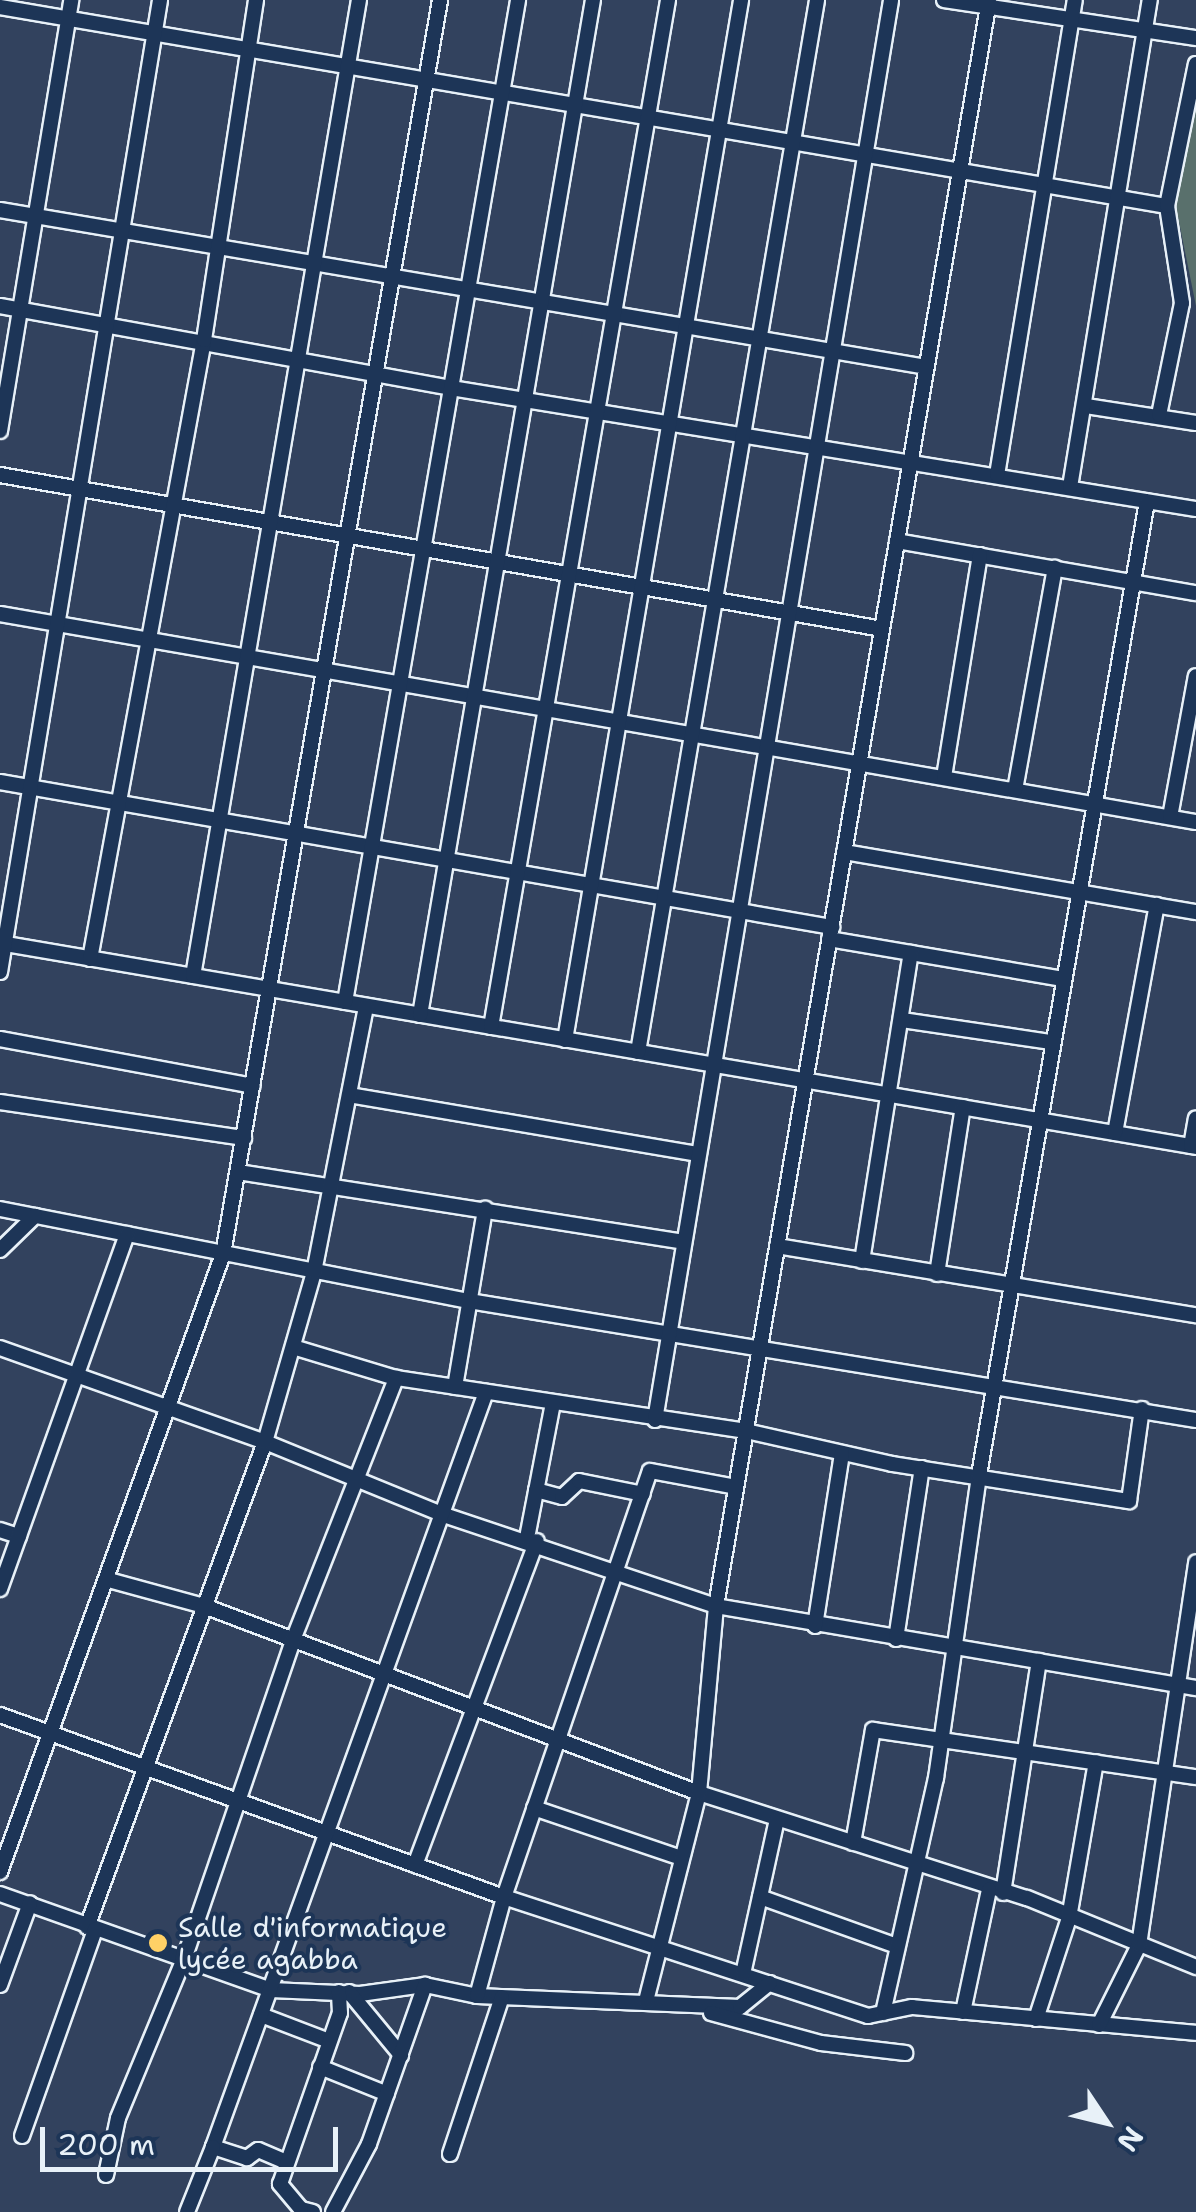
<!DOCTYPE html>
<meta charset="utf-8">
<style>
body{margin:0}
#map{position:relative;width:1196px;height:2212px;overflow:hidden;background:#32425e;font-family:"Shantell Sans",sans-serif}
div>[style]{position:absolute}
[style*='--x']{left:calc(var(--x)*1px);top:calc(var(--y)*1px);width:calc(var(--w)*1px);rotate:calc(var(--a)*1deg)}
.green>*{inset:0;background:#59706c}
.roads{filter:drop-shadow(2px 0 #e8f1f8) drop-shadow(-2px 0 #e8f1f8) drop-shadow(0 2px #e8f1f8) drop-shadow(0 -2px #e8f1f8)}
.minor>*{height:14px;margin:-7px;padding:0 7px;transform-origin:7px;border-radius:7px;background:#1d3557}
.dots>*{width:28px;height:28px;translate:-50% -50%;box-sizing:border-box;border:5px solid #1d3557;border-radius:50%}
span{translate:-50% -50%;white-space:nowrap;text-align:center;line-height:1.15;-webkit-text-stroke:8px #1d3557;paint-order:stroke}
.poi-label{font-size:28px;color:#e8f1f8}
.left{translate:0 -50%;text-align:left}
.north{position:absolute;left:1056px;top:2072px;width:100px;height:100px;-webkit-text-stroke:8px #1d3557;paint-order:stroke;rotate:125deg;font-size:28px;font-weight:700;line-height:40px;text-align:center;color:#e8f1f8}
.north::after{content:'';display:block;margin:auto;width:35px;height:45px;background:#e8f1f8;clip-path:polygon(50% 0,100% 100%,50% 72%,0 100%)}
.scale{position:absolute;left:40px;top:2127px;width:298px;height:45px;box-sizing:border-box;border:5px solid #e8f1f8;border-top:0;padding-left:12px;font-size:30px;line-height:35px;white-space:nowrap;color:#e8f1f8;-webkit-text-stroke:8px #1d3557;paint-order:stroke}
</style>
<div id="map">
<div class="green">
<i style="clip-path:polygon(1196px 96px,1196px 306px,1176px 207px)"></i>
</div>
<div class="roads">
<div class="minor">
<i style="--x:944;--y:0;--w:255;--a:8.6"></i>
<i style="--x:0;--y:7;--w:1184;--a:9.68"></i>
<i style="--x:0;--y:210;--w:939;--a:9.62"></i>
<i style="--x:0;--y:306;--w:458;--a:10.3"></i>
<i style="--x:451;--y:388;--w:755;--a:9.23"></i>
<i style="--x:1086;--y:406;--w:111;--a:8.8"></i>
<i style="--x:1159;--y:415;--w:114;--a:-78.4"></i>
<i style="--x:1182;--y:303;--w:98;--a:-98.8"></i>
<i style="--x:1167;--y:206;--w:145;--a:-78.5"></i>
<i style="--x:0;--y:431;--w:437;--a:-80.6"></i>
<i style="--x:0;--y:475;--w:895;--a:9.9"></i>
<i style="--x:997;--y:475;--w:481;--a:-80.7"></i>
<i style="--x:1070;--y:487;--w:494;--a:-80.7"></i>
<i style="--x:897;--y:541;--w:303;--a:9.9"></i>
<i style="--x:0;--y:614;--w:1214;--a:9.87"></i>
<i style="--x:944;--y:777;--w:225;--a:-80.8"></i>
<i style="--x:0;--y:782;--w:845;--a:9.89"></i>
<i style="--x:1015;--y:790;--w:226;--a:-79.8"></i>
<i style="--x:1170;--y:817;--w:143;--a:-79.6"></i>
<i style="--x:844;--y:852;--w:357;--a:9.7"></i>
<i style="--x:829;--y:939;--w:236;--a:9.7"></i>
<i style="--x:0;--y:943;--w:1213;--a:9.68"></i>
<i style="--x:90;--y:959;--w:629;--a:-79.56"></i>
<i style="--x:204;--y:340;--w:344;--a:-81.3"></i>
<i style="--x:0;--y:972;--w:985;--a:-80.65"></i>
<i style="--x:193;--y:976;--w:990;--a:-80.35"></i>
<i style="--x:345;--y:1002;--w:1017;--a:-80.2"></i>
<i style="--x:420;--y:1015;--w:1030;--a:-80.33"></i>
<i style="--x:902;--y:1020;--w:151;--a:8.4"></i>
<i style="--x:491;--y:1027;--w:1042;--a:-80.22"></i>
<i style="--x:0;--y:1039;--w:257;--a:10.5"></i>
<i style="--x:565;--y:1040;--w:1055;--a:-80.39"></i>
<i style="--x:638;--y:1052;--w:1067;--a:-80.34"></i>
<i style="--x:349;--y:1095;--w:353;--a:9.6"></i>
<i style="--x:0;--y:1102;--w:247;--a:8.4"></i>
<i style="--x:1115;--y:1133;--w:232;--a:-79.6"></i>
<i style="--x:1191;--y:1146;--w:28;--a:-80"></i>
<i style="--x:238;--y:1172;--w:448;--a:8.9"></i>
<i style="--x:0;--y:1209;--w:478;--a:11.1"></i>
<i style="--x:469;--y:1301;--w:737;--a:9.3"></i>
<i style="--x:777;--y:1246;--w:425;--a:9.4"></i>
<i style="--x:0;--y:1250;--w:49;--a:-44.2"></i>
<i style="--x:862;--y:1261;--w:312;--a:-81"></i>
<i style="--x:937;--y:1274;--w:169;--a:-81.2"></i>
<i style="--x:293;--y:1347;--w:108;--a:16.8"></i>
<i style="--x:396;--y:1378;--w:354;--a:8.6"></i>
<i style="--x:746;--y:1431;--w:150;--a:12.7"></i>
<i style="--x:892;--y:1464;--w:240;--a:8.9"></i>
<i style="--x:1129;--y:1501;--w:93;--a:-82"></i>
<i style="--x:0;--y:1348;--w:281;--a:19.5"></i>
<i style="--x:265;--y:1442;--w:193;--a:22.2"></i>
<i style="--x:444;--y:1515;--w:287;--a:18.5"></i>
<i style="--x:716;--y:1606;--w:487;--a:9.7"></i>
<i style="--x:455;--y:1387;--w:181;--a:-80.4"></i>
<i style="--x:655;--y:1420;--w:1439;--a:-80.56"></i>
<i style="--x:536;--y:1490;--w:27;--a:15"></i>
<i style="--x:562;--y:1497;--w:23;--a:-43"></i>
<i style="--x:579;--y:1481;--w:65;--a:11.5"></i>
<i style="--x:0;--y:1530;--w:20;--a:18"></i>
<i style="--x:527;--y:1538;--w:137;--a:-79.1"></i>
<i style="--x:109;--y:1580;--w:98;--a:15.3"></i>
<i style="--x:204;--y:1606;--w:529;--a:20.7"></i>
<i style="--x:699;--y:1793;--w:344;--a:17.8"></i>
<i style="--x:1027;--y:1898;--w:183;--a:22.2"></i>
<i style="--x:0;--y:1589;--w:377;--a:-70.3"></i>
<i style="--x:815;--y:1626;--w:175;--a:-81.1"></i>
<i style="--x:896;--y:1639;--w:173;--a:-81.4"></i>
<i style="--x:0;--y:1715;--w:536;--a:19.86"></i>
<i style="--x:504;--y:1897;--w:383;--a:18.1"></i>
<i style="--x:868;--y:2016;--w:45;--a:-11.6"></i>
<i style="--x:912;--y:2007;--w:285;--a:5.2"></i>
<i style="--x:534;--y:1808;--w:156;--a:18.7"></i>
<i style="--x:853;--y:1843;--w:115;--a:-80"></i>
<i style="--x:873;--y:1730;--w:326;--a:8.3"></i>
<i style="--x:415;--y:1865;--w:346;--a:-69.4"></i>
<i style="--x:0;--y:1872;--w:657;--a:-70.16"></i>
<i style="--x:223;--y:1254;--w:1273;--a:-80.18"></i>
<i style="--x:1003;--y:1893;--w:235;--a:-81.2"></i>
<i style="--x:0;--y:1894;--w:288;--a:19.5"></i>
<i style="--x:271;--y:1990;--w:89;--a:2.6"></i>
<i style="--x:360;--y:1994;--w:66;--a:-7.9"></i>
<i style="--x:425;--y:1985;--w:53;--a:11.9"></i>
<i style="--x:477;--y:1996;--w:263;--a:2.4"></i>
<i style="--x:740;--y:2007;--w:38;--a:-39"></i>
<i style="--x:760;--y:1897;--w:145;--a:19.7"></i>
<i style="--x:87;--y:1927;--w:517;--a:-69.85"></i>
<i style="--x:265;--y:1442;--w:177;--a:-73.9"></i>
<i style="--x:314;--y:1272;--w:271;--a:-78.9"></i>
<i style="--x:743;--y:1974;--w:158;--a:-77.6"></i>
<i style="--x:0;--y:1985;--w:87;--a:-69.9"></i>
<i style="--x:349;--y:1992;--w:82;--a:50.5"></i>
<i style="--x:477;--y:1996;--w:103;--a:-74.7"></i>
<i style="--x:504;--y:1897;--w:450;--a:-71.1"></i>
<i style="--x:650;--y:1471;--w:87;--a:10.5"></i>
<i style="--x:646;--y:2001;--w:215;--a:-75.7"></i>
<i style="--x:699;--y:1793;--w:188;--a:-84.8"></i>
<i style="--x:716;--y:1606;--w:1629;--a:-80.35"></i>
<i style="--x:963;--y:2012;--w:125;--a:-78"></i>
<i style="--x:711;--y:2013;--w:114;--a:15.3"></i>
<i style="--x:821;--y:2043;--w:85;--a:6.8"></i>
<i style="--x:883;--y:2013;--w:241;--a:-77.3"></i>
<i style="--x:936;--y:1778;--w:306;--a:-81.9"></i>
<i style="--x:979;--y:1475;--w:988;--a:-80.21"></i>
<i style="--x:261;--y:2015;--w:73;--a:20.9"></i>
<i style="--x:1036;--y:2019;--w:106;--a:-71.9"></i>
<i style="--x:1069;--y:1918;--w:158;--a:-80.2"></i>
<i style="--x:1099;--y:2025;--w:89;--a:-63.4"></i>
<i style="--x:1139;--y:1945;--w:387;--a:-81.5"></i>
<i style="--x:320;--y:2067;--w:72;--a:21.9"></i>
<i style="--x:22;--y:2136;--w:219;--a:-70.5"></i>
<i style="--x:450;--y:2154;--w:165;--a:-71.7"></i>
<i style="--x:284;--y:2161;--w:28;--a:-157"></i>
<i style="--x:258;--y:2150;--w:14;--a:144"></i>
<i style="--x:247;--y:2158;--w:36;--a:-162"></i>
<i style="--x:213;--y:2147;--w:803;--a:-70.12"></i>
<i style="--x:106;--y:2175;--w:58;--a:-78.1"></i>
<i style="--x:118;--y:2118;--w:172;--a:-67.5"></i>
<i style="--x:184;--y:1959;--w:337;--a:-71.1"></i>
<i style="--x:293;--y:1640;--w:282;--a:-68.5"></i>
<i style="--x:187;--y:2212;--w:70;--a:-68.2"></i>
<i style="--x:313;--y:2212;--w:12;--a:-166"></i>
<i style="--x:301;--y:2209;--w:33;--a:-130"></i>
<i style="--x:280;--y:2184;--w:181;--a:-70.7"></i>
<i style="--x:340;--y:2013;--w:21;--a:-93"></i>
<i style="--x:333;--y:2212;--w:77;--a:-62.1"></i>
<i style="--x:369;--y:2144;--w:169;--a:-70.6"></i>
</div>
</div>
<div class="dots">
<i style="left:158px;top:1943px;background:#ffd166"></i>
</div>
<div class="poi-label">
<span class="left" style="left:178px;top:1943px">Salle d'informatique<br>lycée agabba</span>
</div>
<div class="north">N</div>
<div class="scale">200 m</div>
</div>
